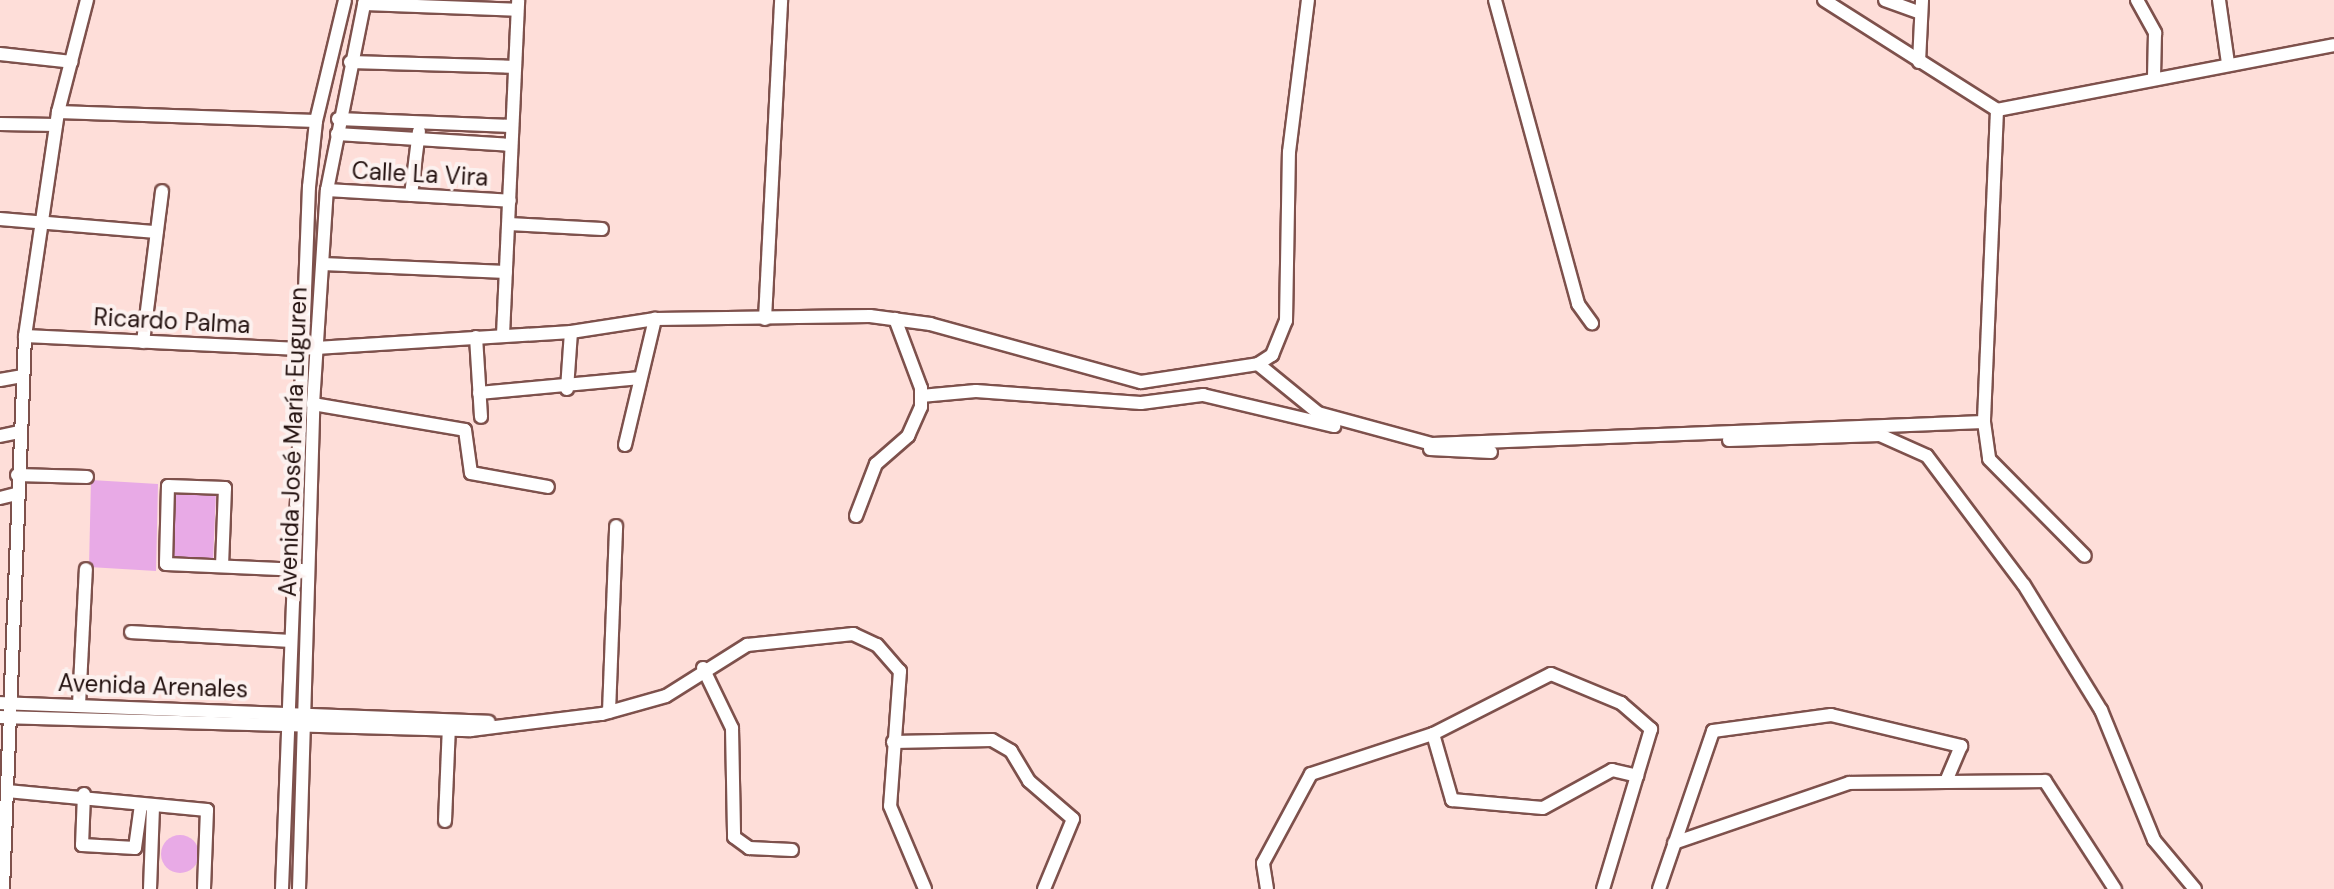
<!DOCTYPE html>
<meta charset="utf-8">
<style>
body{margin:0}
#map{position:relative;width:2334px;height:889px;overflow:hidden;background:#feded9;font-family:"DM Sans",sans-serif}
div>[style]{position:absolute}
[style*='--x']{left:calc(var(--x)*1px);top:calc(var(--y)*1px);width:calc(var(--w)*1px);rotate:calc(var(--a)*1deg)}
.green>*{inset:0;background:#e8aae6}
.round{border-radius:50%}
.roads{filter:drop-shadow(2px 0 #7e514c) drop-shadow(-2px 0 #7e514c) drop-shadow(0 2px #7e514c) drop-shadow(0 -2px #7e514c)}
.minor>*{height:12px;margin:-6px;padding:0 6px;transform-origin:6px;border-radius:6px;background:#fff}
span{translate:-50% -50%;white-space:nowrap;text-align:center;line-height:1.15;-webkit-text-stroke:8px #fcf1ef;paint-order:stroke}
.street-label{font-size:24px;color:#23110f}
</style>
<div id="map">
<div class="green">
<i style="clip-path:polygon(91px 480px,158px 484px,156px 571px,89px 567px)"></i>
<i style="clip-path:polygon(171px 493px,216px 493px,213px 561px,171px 559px)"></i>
<i class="round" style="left:161px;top:835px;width:38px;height:38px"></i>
</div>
<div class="roads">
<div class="minor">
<i style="--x:1495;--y:0;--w:315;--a:74.7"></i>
<i style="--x:1578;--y:304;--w:24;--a:54"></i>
<i style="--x:1824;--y:0;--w:205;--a:32.4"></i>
<i style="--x:1997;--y:110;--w:312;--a:92.4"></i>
<i style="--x:1885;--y:0;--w:37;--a:20"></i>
<i style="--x:2137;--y:0;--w:38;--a:61"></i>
<i style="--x:2155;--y:33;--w:43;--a:91.3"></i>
<i style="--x:2219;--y:0;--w:64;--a:81.9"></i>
<i style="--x:364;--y:4;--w:153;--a:2.2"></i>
<i style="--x:0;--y:54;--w:72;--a:6.3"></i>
<i style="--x:350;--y:62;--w:165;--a:1.7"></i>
<i style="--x:1919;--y:62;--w:62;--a:-87.2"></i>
<i style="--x:1997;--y:110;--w:343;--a:-10.9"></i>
<i style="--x:58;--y:112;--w:258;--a:2"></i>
<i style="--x:338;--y:119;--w:173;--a:2.3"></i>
<i style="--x:0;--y:124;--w:56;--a:1"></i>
<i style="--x:337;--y:134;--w:174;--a:3.6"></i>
<i style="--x:327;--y:190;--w:183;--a:3.4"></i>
<i style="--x:411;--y:195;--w:64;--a:-82.9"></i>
<i style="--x:0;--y:219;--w:157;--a:4.8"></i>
<i style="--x:509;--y:224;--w:93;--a:3.1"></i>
<i style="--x:323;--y:264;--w:183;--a:2.5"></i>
<i style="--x:765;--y:319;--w:319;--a:-87.1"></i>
<i style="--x:503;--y:335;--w:335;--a:-87.4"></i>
<i style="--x:25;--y:336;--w:275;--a:2.7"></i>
<i style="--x:300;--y:349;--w:272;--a:-3.6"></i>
<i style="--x:571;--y:332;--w:85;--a:-8.8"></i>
<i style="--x:655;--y:319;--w:215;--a:-0.8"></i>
<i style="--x:870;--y:316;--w:61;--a:7.6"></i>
<i style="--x:930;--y:324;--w:219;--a:15.4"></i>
<i style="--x:1141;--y:382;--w:118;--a:-8.7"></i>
<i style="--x:1258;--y:364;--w:77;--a:39.2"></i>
<i style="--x:1318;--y:413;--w:118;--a:15.2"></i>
<i style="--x:1432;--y:444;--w:552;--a:-2.28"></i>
<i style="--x:1984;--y:422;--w:37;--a:82"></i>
<i style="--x:1989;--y:459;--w:136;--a:45.3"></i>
<i style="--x:476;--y:337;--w:80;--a:86.4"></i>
<i style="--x:143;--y:342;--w:152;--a:-82.8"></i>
<i style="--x:1258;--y:364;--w:17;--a:-33"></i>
<i style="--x:1272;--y:355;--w:37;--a:-68"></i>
<i style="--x:1286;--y:321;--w:169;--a:-89"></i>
<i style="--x:1289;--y:152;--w:153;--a:-82.9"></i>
<i style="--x:0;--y:380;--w:22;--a:-10"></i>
<i style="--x:567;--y:389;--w:57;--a:-86"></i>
<i style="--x:479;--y:393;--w:162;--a:-5.3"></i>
<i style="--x:921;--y:396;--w:55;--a:-5.2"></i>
<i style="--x:976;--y:391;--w:165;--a:4.2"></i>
<i style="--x:1141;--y:403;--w:63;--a:-7.4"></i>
<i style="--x:1203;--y:395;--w:135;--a:13.3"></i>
<i style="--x:313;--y:404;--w:154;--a:9.7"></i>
<i style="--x:465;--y:430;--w:43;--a:82.1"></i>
<i style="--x:471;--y:473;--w:78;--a:10.3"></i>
<i style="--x:0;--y:436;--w:19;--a:-12"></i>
<i style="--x:1729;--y:440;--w:151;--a:-1.9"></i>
<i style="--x:1880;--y:435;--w:51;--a:24.1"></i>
<i style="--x:1927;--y:456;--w:161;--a:53.1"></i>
<i style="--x:2024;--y:585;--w:147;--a:58.4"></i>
<i style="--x:2101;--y:710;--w:140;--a:67.8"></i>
<i style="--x:2154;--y:840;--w:64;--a:50.1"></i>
<i style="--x:625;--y:445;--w:130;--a:-76.6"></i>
<i style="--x:1430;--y:449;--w:61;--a:2.8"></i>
<i style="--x:17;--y:475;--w:70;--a:1.6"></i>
<i style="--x:0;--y:498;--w:16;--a:-14"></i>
<i style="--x:856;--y:516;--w:56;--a:-69"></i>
<i style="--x:876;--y:464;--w:43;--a:-41.2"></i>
<i style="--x:908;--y:436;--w:32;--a:-66"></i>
<i style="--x:921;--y:407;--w:19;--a:-90"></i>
<i style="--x:921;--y:388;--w:74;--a:-110.6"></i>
<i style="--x:222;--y:566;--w:78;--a:-87.8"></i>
<i style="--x:225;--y:488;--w:57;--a:-178"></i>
<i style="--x:168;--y:486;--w:78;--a:91.5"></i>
<i style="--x:166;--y:564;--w:136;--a:2.5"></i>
<i style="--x:131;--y:632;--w:159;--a:3.2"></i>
<i style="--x:703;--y:668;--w:67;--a:64.2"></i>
<i style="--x:732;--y:728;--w:109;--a:88.9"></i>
<i style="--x:734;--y:837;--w:19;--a:36"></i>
<i style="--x:749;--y:848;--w:43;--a:2.7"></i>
<i style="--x:0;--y:703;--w:489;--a:2.2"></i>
<i style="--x:79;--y:705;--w:136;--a:-87.1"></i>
<i style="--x:609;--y:712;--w:186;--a:-87.8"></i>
<i style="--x:0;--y:717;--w:471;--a:1.6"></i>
<i style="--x:471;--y:730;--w:132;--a:-7"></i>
<i style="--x:602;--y:714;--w:66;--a:-15.7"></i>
<i style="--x:666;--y:696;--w:96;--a:-32.2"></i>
<i style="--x:747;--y:645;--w:107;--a:-5.9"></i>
<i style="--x:853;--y:634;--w:26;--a:25"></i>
<i style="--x:877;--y:645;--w:35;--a:49"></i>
<i style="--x:900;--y:671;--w:135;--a:94.2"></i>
<i style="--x:890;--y:806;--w:90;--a:67.1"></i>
<i style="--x:1433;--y:734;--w:69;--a:73.9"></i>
<i style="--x:1452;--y:800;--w:91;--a:5"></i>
<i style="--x:1543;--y:808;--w:79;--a:-28.8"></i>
<i style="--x:1612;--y:770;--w:26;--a:13"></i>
<i style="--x:893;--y:742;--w:99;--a:-1.2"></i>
<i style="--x:992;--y:740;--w:22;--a:30"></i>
<i style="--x:1011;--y:751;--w:35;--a:59"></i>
<i style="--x:1029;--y:781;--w:58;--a:40.8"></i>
<i style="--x:1073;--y:819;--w:76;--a:112.5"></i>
<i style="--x:7;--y:791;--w:201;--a:5.4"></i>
<i style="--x:207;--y:810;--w:79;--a:92.2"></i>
<i style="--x:84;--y:794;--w:51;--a:92.2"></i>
<i style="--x:82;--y:845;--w:53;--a:3.2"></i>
<i style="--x:135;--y:848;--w:43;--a:-82.1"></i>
<i style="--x:445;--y:821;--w:97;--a:-87.6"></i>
<i style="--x:1674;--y:843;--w:185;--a:-18.9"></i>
<i style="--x:1849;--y:783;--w:196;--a:-0.6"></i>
<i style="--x:2045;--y:781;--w:129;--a:57.1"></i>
<i style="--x:3;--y:889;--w:553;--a:-87.72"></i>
<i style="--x:25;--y:336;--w:226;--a:-81.6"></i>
<i style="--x:58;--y:112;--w:116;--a:-75.5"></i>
<i style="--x:150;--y:889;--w:81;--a:-87.9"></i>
<i style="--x:282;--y:889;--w:703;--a:-87.8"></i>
<i style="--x:309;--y:187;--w:66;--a:-83.9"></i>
<i style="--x:316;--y:121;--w:124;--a:-76.5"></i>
<i style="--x:299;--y:889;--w:485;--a:-88.3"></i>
<i style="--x:313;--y:404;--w:214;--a:-86.3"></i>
<i style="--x:327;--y:190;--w:194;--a:-78.7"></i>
<i style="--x:1267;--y:889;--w:26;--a:-99"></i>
<i style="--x:1263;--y:863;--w:101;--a:-61.7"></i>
<i style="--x:1311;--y:774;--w:128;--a:-18.2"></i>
<i style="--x:1433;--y:734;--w:132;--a:-27"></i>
<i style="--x:1551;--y:674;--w:76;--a:22.5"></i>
<i style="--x:1621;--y:703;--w:40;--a:41"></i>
<i style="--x:1651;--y:729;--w:167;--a:106.7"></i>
<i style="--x:1659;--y:889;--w:167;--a:-71.1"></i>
<i style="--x:1713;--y:731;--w:119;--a:-7.7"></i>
<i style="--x:1831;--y:715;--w:134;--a:13.4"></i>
<i style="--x:1961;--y:746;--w:38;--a:113"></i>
</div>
</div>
<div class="street-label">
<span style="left:420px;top:174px;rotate:3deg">Calle La Vira</span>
<span style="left:172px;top:321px;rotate:3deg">Ricardo Palma</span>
<span style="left:293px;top:442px;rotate:-88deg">Avenida José María Euguren</span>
<span style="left:153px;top:686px;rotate:2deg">Avenida Arenales</span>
</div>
</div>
